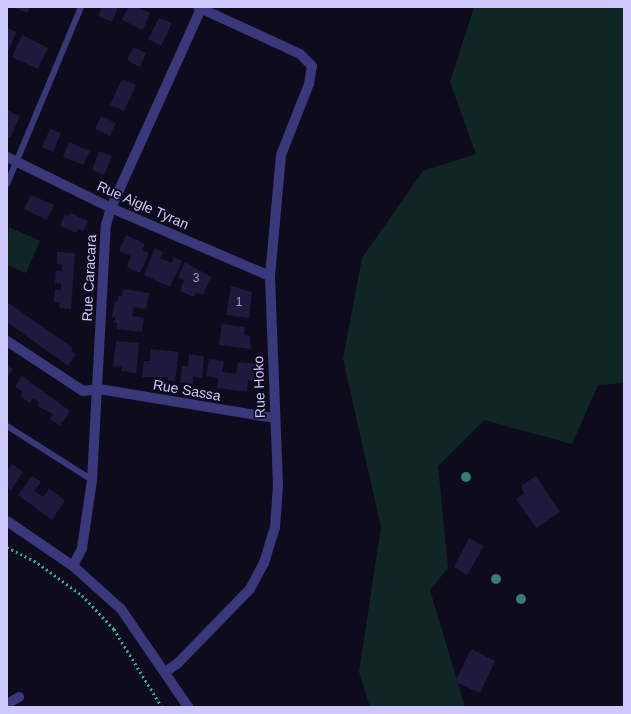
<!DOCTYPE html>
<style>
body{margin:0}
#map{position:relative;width:631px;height:714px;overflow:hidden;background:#0e0c1c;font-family:Helvetica,sans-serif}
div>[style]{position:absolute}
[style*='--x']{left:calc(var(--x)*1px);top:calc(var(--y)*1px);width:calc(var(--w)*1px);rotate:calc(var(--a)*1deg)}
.green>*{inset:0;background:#0f2625}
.building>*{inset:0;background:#1f193d}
.path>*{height:2.5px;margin-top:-1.25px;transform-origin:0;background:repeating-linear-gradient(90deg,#30aaa0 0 2px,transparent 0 5px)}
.service>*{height:6px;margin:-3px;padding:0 3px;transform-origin:3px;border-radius:3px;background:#39387a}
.minor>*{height:10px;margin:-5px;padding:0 5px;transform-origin:5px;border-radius:5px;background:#39387a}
.trees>*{width:10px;height:10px;margin:-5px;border-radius:50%;background:#377d71}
span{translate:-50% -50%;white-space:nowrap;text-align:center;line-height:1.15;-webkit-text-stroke:3.5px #0e0c1c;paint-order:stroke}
.number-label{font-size:12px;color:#a29dcd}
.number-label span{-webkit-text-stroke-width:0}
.street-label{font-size:14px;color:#cec9fd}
.frame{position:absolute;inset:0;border:8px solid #cec9fd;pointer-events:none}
</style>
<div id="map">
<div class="green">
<i style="clip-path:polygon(474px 7px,624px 7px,624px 383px,598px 385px,572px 444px,484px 420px,438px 466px,448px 568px,430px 590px,465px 707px,370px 707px,359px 672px,381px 527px,343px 359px,362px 258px,423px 171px,476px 154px,450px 82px)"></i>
<i style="clip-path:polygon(9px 227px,40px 241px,26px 273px,7px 265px)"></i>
</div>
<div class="building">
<i style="clip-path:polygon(12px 7px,30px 7px,27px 13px)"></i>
<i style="clip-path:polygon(102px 7px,118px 7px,112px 22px,98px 16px)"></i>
<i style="clip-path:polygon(128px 7px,137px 7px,150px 13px,143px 30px,122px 20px)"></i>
<i style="clip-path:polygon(159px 18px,172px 23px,161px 46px,148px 39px)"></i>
<i style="clip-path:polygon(7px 28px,16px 32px,7px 55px)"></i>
<i style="clip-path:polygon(22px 35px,48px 48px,38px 69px,12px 57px)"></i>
<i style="clip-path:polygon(133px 47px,146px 53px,140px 67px,127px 60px)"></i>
<i style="clip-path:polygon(122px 79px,136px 85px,124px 111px,110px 105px)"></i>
<i style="clip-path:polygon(7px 110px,20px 116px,10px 138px,7px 137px)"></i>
<i style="clip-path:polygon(101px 116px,116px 123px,110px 136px,95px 129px)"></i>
<i style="clip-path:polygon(50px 129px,61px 133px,53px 152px,42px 147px)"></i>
<i style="clip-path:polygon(69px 142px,90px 151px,83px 165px,63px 157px)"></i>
<i style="clip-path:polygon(99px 151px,112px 156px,104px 175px,92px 170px)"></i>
<i style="clip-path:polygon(31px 195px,54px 205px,47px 220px,24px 209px)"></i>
<i style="clip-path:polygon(70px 213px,88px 221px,83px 231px,78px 229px,77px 233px,60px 226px,65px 214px,69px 216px)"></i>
<i style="clip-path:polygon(126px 235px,145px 244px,142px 250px,149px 253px,140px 273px,127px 267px,131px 256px,119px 251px)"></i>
<i style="clip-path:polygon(155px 248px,163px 252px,160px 258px,172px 263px,174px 257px,182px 261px,170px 287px,144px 275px)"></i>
<i style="clip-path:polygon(57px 252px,75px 253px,71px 309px,59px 308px,60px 302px,54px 302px,55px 290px,61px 290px,61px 284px,55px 283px,56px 271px,62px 271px,62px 265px,57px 264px)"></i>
<i style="clip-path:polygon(185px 262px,211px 277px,203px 295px,196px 292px,194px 297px,180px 291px,184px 280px,178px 278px)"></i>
<i style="clip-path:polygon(231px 286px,252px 292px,249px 318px,226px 315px)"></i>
<i style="clip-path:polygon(123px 289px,149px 293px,146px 309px,134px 307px,132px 316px,144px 318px,142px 332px,117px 329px,117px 323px,114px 323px,115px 317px,112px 317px,115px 301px,118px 301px,118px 296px,122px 296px)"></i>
<i style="clip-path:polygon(7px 302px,73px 348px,71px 351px,76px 354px,68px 366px,7px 322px)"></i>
<i style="clip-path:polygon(222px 324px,245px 327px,244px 335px,250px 336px,251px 349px,219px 345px)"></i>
<i style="clip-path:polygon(116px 341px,139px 343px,136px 373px,121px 371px,122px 367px,113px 366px)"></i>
<i style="clip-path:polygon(151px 349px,179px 352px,175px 381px,168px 380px,168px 377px,142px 377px,144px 361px,150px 361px)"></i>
<i style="clip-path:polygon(189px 354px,204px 356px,202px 378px,193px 377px,193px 384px,180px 383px,182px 366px,188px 367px)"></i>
<i style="clip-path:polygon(209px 359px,224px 361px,222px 372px,236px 374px,238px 362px,256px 364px,253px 381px,248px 380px,247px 392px,217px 388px,218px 378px,206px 376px)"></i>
<i style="clip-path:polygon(7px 366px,13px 369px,7px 378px)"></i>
<i style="clip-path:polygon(22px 376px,70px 411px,60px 426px,50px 419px,53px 414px,37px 406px,39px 402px,33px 398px,30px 403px,20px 396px,23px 392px,15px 387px)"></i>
<i style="clip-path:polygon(12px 464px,23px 472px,11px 490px,7px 487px,7px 471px)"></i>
<i style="clip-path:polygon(32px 476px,41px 482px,34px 491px,43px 497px,49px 489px,65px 500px,52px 520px,18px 495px)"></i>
<i style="clip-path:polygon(536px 476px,560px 512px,536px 528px,516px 499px,524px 494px,521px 486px)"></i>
<i style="clip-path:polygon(469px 538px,484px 546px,467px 575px,454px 567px)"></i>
<i style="clip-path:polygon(471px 649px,495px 661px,480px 693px,455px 682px)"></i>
</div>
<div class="path">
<i style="--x:7;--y:547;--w:35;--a:27"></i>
<i style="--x:38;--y:563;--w:54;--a:36"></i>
<i style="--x:82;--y:595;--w:47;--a:46.7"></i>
<i style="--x:114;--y:629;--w:92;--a:58.4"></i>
</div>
<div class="service">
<i style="--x:7;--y:184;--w:192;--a:-67.3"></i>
<i style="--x:7;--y:426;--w:101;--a:32.4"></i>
</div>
<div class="minor">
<i style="--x:7;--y:157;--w:116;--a:26.1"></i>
<i style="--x:111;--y:208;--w:173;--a:23.2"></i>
<i style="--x:7;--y:341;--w:91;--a:33.3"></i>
<i style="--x:83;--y:391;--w:16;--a:-7"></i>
<i style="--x:99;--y:389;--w:177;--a:9.4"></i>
<i style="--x:7;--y:521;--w:80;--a:34.3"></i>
<i style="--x:73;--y:566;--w:64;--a:41.9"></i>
<i style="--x:121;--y:609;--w:119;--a:55.6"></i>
<i style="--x:73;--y:566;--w:20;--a:-63"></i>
<i style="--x:82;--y:548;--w:69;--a:-81.6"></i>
<i style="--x:92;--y:480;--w:255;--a:-86.9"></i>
<i style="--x:106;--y:225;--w:18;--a:-74"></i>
<i style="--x:111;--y:208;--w:218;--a:-65.7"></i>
<i style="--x:165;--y:672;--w:14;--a:-34"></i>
<i style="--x:177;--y:664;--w:105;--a:-45.8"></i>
<i style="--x:250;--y:589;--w:30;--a:-62"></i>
<i style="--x:264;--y:563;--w:37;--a:-73"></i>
<i style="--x:275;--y:528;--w:43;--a:-86"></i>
<i style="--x:278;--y:485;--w:209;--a:-92.2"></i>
<i style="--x:270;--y:276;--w:121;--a:-84.8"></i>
<i style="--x:281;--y:155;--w:76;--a:-68.5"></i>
<i style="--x:309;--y:84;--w:18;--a:-81"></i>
<i style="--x:312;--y:66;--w:17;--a:-135"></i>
<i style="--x:300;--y:54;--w:112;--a:-155.3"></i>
<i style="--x:7;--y:704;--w:14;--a:-30"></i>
</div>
<div class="trees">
<i style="left:466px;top:477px"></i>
<i style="left:496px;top:579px"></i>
<i style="left:521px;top:599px"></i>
</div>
<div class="number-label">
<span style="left:196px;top:279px">3</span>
<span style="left:239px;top:303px">1</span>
</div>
<div class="street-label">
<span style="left:143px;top:205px;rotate:24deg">Rue Aigle Tyran</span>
<span style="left:89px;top:278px;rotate:-87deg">Rue Caracara</span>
<span style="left:259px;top:387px;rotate:-92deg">Rue Hoko</span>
<span style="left:187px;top:390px;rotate:10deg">Rue Sassa</span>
</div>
<div class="frame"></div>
</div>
